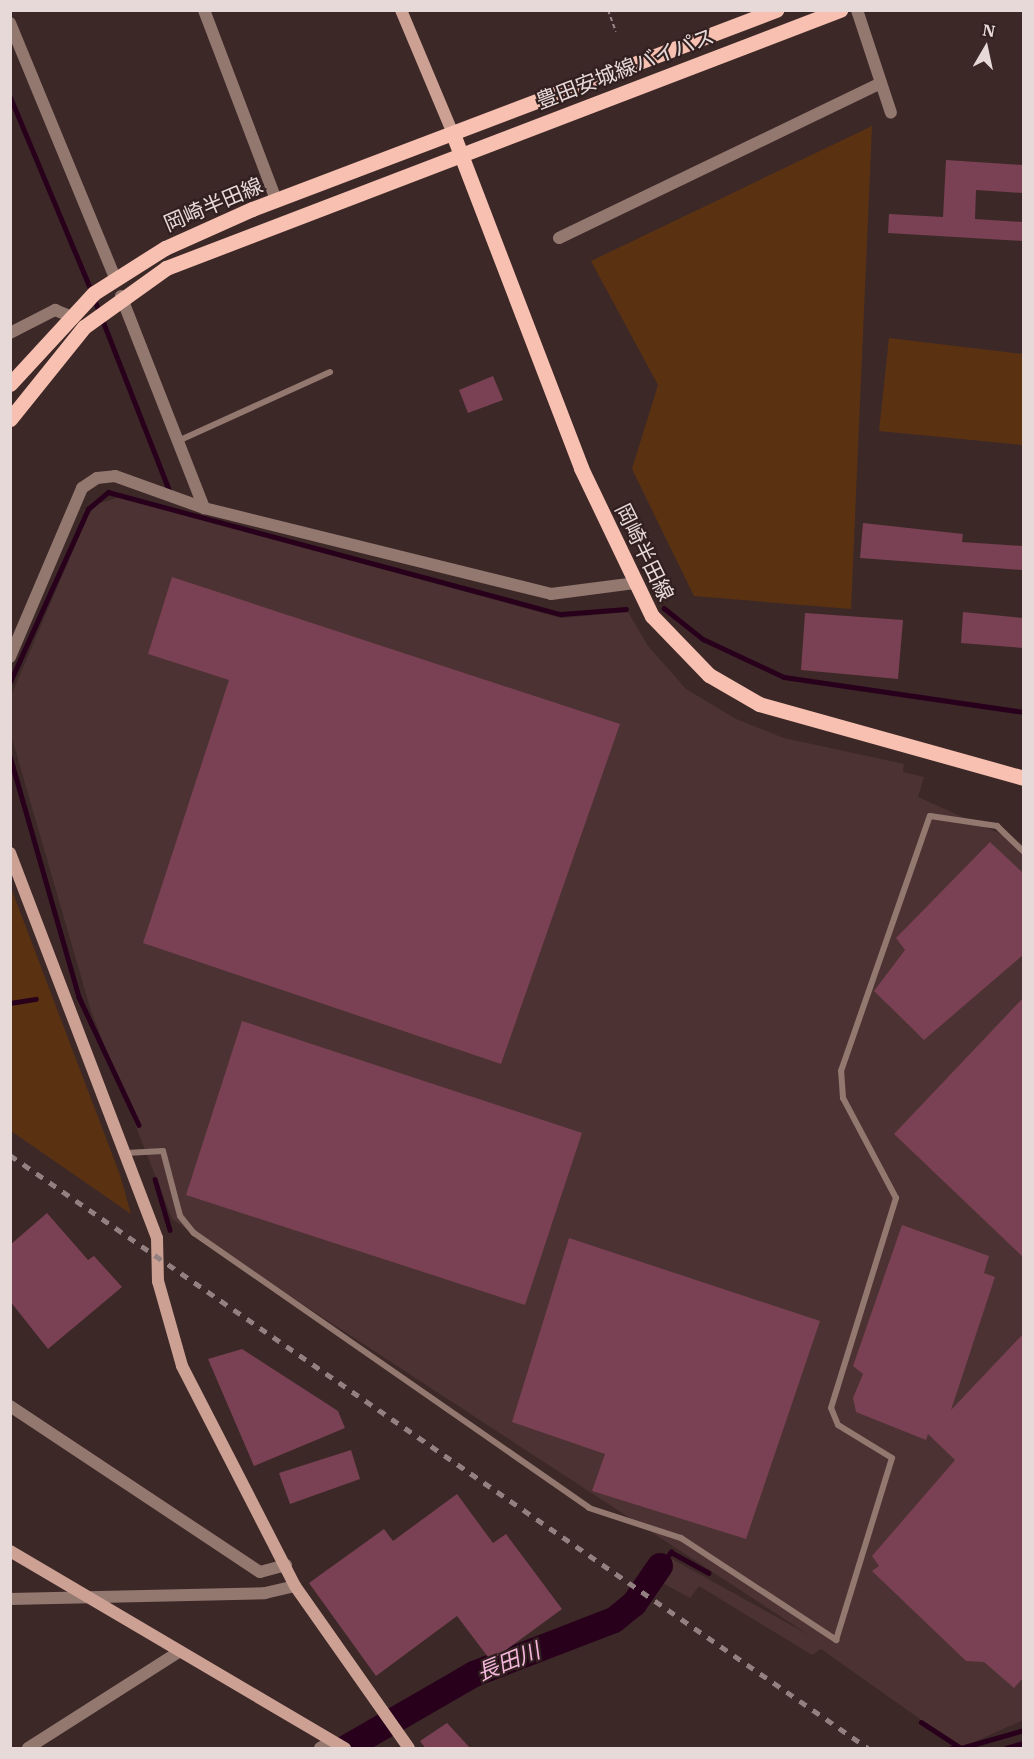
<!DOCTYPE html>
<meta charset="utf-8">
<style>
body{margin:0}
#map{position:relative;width:1034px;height:1759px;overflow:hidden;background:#3d2828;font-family:"IBM Plex Serif","Noto Sans JP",serif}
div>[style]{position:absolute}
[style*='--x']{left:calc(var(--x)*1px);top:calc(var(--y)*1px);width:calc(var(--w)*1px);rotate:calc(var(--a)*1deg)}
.built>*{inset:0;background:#4c3232}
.green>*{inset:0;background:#5a3212}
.stream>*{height:4.5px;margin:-2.25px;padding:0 2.25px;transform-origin:2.25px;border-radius:2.25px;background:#28001c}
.river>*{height:26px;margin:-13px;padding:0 13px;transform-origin:13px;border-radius:13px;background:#28001c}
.building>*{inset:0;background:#794153}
.path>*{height:2px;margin-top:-1px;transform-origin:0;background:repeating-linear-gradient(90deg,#9a8989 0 4.5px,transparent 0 7.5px)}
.lane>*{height:6px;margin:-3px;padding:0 3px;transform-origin:3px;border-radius:3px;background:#937870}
.street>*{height:12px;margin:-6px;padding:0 6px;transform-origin:6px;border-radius:6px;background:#937870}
.secondary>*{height:12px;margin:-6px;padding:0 6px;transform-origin:6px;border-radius:6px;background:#cca194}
.primary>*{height:15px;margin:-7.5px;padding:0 7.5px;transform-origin:7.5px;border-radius:7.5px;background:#f8c0b0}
.rail>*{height:4.5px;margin-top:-2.25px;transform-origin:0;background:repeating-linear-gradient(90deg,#928180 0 8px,transparent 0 16px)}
span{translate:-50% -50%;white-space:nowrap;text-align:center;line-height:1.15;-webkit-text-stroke:4.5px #321f1f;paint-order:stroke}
.street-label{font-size:21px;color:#e6d9d8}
.water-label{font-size:22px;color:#f6b7dd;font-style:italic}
.frame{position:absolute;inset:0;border:12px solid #e6d9d8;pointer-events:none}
.north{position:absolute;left:956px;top:18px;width:60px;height:60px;-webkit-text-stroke:4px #321f1f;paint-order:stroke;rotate:9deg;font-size:16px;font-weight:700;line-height:24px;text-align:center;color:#e6d9d8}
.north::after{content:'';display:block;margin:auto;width:21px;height:27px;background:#e6d9d8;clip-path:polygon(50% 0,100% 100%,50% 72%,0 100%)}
</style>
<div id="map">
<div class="built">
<i style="clip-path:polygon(120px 497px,561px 618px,628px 612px,648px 646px,686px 689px,736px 719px,784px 738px,904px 764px,903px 772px,924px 777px,918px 797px,1023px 844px,1023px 1720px,961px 1748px,821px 1649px,812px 1655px,699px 1586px,690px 1598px,657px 1580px,672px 1559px,809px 1635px,172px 1219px,91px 1011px,11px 735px,11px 696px,88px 515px,97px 504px)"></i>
</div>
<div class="green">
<i style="clip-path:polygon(872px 126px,851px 609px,694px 596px,632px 469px,658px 385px,591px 261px)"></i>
<i style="clip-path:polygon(889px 338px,1023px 354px,1023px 445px,879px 431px)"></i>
<i style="clip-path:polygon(11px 888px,120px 1175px,131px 1214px,11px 1131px)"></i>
</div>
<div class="stream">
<i style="--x:10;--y:96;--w:210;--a:67.3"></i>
<i style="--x:94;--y:298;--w:211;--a:68.6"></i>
<i style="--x:664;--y:608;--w:50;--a:38.5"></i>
<i style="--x:703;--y:639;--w:89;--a:25.1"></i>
<i style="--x:784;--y:677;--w:243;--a:8.3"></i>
<i style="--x:10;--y:682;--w:190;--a:-65.7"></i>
<i style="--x:88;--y:509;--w:26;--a:-40"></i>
<i style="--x:108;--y:492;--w:469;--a:15.1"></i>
<i style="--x:561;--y:614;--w:65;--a:-4.4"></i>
<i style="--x:10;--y:756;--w:251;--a:74"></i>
<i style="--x:79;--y:997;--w:141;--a:64.9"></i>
<i style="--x:10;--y:1003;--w:26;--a:-9"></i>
<i style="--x:155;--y:1179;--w:53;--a:73.6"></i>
<i style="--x:660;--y:1566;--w:18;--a:-52"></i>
<i style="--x:671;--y:1552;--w:43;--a:28.9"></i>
<i style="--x:921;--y:1722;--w:48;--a:33"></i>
<i style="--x:961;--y:1748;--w:66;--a:-15.9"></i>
<i style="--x:951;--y:1748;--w:10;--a:0"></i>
<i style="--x:1006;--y:1748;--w:19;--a:-16"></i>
</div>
<div class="river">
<i style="--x:346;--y:1748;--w:148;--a:-30"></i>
<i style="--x:474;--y:1674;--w:150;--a:-21.1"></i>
<i style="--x:614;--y:1620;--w:26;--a:-39"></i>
<i style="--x:634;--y:1604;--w:46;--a:-55.6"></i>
</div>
<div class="building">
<i style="clip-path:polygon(946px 160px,1023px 165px,1023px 193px,976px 190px,975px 219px,1023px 222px,1023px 241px,888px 233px,889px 214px,943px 217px)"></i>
<i style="clip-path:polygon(493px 376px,503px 400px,468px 413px,459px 390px)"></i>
<i style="clip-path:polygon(863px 523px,963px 534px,962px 542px,1023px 546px,1023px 570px,860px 558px)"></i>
<i style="clip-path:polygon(172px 577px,620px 724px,501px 1064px,143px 943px,229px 680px,148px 654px)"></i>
<i style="clip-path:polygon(963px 612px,1023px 618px,1023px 648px,961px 643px)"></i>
<i style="clip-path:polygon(805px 613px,903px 620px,898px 679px,801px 670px)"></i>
<i style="clip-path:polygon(990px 842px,1023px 873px,1023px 955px,924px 1040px,874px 991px,905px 950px,896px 938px)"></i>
<i style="clip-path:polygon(1023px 998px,1023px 1257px,894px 1134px)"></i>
<i style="clip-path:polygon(242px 1021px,582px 1133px,525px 1305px,186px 1195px)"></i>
<i style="clip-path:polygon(47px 1213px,88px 1260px,94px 1256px,122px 1287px,48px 1349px,10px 1301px,10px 1245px)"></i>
<i style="clip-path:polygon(902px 1225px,989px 1256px,984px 1273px,995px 1277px,951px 1410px,1023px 1334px,1023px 1678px,1014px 1688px,984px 1662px,966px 1661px,872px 1571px,879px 1566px,872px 1556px,955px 1460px,928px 1434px,926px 1440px,856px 1412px,853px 1398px,863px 1374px,853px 1366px)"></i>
<i style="clip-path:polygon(569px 1238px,820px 1321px,746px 1539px,592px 1491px,605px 1454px,512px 1422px)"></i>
<i style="clip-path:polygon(242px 1349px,338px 1411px,345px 1428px,254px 1466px,208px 1359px)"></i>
<i style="clip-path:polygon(351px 1450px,360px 1479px,290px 1504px,279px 1473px)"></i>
<i style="clip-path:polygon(457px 1494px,493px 1543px,506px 1534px,562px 1609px,491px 1661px,457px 1616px,376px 1676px,309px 1583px,384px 1529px,393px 1541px)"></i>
<i style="clip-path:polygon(447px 1723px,471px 1749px,426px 1749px,420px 1741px)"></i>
</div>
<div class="path">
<i style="--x:608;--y:10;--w:23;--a:70"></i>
</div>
<div class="lane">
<i style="--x:178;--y:441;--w:167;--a:-24.4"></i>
<i style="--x:126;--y:1153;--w:37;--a:-3"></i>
<i style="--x:163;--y:1151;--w:67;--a:75.3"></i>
<i style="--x:180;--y:1216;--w:22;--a:51"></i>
<i style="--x:194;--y:1233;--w:481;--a:34.8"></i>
<i style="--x:589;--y:1508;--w:97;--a:18.1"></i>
<i style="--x:681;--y:1538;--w:186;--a:33.3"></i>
<i style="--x:836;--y:1640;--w:190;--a:-72.9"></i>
<i style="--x:892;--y:1458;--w:63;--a:-148.6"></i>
<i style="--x:838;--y:1425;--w:18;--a:-112"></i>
<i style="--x:831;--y:1408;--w:220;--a:-72.8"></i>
<i style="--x:896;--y:1198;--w:113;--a:-117.9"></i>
<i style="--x:843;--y:1098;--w:27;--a:-94"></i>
<i style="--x:841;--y:1071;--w:270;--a:-70.8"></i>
<i style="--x:930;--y:816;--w:68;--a:8.5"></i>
<i style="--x:997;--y:826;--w:37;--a:44"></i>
</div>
<div class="street">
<i style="--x:204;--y:10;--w:203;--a:69.2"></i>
<i style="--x:857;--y:10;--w:108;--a:71.7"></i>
<i style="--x:10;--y:23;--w:276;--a:67.6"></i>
<i style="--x:559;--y:238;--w:357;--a:-25.7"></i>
<i style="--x:121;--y:296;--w:228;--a:68.6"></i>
<i style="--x:10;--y:333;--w:51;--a:-27.1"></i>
<i style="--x:55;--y:310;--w:16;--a:22"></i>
<i style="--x:10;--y:657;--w:184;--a:-66.9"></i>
<i style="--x:82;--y:488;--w:18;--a:-34"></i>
<i style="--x:97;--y:478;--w:18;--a:-6"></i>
<i style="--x:115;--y:476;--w:95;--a:19.8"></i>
<i style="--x:204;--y:508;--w:357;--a:13.9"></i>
<i style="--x:551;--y:594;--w:86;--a:-7.4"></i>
<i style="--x:10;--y:1406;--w:300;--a:33.6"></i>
<i style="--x:260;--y:1572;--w:27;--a:-15"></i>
<i style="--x:10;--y:1599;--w:255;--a:-1.3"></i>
<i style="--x:265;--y:1593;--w:31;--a:-13"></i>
<i style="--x:28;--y:1748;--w:180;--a:-32.5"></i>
<i style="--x:320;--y:1748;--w:14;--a:-30"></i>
</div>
<div class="secondary">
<i style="--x:401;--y:10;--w:134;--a:67.2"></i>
<i style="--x:10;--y:853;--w:412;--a:69.1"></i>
<i style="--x:157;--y:1238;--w:43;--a:88.7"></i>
<i style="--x:158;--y:1281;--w:88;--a:74.2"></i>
<i style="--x:182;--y:1366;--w:247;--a:62.8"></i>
<i style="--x:295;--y:1586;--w:198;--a:54.9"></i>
<i style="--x:10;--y:1551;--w:389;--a:30.5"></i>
</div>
<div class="primary">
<i style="--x:453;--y:134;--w:358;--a:69"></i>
<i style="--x:581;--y:468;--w:164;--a:64.4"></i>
<i style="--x:652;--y:616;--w:82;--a:46"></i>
<i style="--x:709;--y:675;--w:58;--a:30.1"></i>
<i style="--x:759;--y:704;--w:275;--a:15.6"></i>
<i style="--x:10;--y:384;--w:124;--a:-47.3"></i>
<i style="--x:94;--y:293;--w:84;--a:-32.4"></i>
<i style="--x:165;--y:248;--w:95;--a:-24.1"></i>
<i style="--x:252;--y:209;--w:561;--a:-20.8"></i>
<i style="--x:10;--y:419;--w:118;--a:-51.2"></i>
<i style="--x:84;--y:327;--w:101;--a:-35.7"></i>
<i style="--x:166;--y:268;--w:722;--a:-20.95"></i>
</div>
<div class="rail">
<i style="--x:10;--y:1155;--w:1043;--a:34.65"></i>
</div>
<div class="street-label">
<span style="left:625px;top:68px;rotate:-21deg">豊田安城線バイパス</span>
<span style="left:213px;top:204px;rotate:-23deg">岡崎半田線</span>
<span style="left:645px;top:552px;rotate:64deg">岡崎半田線</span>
</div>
<div class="water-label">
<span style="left:508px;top:1661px;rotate:-22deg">長田川</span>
</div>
<div class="frame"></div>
<div class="north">N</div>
</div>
